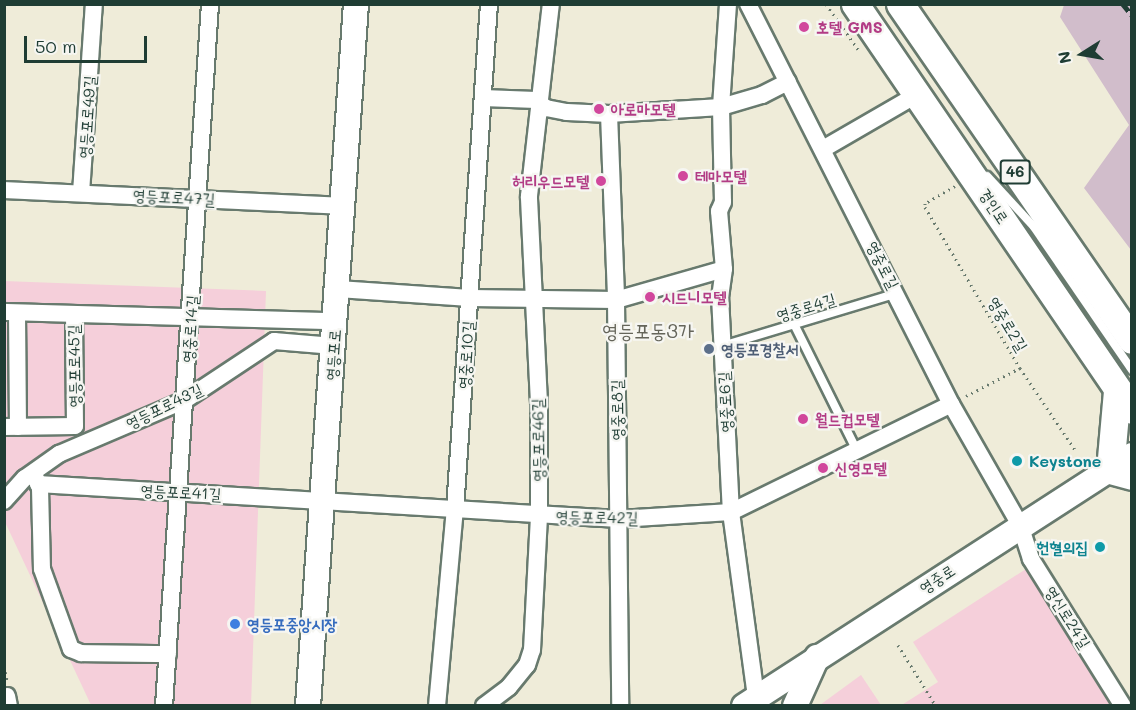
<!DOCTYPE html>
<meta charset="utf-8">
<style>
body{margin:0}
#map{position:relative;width:1136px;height:710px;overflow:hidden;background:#efecd9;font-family:Mali,"Poor Story",sans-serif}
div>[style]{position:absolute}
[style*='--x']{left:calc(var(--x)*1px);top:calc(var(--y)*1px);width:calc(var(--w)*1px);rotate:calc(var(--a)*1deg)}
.built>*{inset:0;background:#f5cfda}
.industrial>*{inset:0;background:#d1bdcb}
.path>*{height:3px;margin-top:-1.5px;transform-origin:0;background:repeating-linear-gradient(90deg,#687a6e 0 1.5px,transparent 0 6px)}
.roads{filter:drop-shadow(2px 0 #687a6e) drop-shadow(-2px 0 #687a6e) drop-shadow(0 2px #687a6e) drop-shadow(0 -2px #687a6e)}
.lane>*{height:8px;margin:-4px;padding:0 4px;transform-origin:4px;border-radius:4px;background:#fff}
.street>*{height:16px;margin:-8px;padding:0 8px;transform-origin:8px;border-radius:8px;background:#fff}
.secondary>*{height:24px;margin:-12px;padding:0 12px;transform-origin:12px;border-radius:12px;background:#fff}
.primary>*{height:27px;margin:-13.5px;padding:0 13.5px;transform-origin:13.5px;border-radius:13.5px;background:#fff}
.rail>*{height:4.5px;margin-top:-2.25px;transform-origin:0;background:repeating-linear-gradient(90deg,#1f3d34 0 9px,transparent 0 13.5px)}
.dots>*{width:16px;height:16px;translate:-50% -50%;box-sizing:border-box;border:3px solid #f6f6f2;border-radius:50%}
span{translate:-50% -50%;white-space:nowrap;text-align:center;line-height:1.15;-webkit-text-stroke:4.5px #f6f6f2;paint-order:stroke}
.shield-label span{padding:2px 4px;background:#f6f6f2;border:2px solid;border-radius:4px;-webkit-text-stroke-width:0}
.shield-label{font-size:15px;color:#1f3d34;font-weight:700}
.hotel-label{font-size:16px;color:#b23c85;font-weight:700}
.left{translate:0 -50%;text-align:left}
.right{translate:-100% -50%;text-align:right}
.street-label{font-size:16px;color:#1f3d34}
.service-label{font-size:16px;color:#4e5e75;font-weight:700}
.culture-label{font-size:16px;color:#0d838f;font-weight:700}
.shop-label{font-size:16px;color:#366cbe;font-weight:700}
.quarter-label{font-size:20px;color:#65655a}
.frame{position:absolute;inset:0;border:6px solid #1f3d34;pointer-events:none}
.north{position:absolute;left:1052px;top:24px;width:60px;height:60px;-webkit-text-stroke:4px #f6f6f2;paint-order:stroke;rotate:259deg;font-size:16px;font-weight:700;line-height:24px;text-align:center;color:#1f3d34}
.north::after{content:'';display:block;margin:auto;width:21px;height:27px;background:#1f3d34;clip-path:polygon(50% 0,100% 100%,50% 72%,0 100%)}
.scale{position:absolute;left:24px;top:36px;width:123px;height:27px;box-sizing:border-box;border:3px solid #1f3d34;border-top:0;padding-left:8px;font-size:18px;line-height:21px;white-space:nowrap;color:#1f3d34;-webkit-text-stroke:4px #f6f6f2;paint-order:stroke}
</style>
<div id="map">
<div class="built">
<i style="clip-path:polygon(4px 281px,266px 291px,251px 705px,91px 705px,5px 522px)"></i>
<i style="clip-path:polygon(1029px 567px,1115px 706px,900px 706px,938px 682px,913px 642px)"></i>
<i style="clip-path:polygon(861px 675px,881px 705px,820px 705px,824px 702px)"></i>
</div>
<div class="industrial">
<i style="clip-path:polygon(1064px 5px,1131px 5px,1131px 250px,1084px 188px,1129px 125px,1060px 17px)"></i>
</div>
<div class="path">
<i style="--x:826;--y:4;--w:59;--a:54.7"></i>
<i style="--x:955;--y:186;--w:34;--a:150"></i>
<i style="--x:925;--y:203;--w:4;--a:90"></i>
<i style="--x:925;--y:207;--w:187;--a:59.5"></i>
<i style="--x:1020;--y:368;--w:99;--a:56.1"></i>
<i style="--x:966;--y:396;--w:61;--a:-27.4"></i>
<i style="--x:898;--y:645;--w:72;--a:58.1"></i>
<i style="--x:4;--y:666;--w:14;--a:78"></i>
</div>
<div class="roads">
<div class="lane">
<i style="--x:987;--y:176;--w:69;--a:47.3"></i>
<i style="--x:1034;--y:227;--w:173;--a:55.6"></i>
<i style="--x:795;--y:326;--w:140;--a:63.6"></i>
<i style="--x:722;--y:346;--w:183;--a:-16.8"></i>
</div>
<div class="street">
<i style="--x:728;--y:4;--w:103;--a:93.9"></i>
<i style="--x:721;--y:107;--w:95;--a:88.8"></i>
<i style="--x:723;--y:202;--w:10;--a:114"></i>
<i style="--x:719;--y:211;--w:58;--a:85.1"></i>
<i style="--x:724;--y:269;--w:27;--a:98"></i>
<i style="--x:720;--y:296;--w:216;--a:87.1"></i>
<i style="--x:731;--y:512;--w:188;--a:82.3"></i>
<i style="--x:748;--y:4;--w:449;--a:63.1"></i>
<i style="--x:951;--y:404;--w:139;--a:60.3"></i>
<i style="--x:1020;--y:525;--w:36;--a:72"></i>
<i style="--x:1031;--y:559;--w:173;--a:58"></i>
<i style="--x:483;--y:98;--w:53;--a:2.2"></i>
<i style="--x:536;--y:100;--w:13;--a:39"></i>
<i style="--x:546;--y:108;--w:21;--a:11"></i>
<i style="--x:567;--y:112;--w:42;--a:2.7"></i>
<i style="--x:609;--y:114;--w:112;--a:-3.6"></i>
<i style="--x:721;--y:107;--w:43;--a:-16.3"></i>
<i style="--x:762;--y:95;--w:29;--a:-27"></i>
<i style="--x:609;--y:114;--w:186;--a:87.8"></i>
<i style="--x:616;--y:300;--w:406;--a:89.4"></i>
<i style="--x:823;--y:149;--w:110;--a:-30.1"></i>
<i style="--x:4;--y:190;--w:339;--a:2.7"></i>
<i style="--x:81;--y:193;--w:189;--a:-86.1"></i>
<i style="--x:338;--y:289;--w:132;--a:3.9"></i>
<i style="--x:470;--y:298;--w:146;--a:0.8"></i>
<i style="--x:616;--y:300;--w:112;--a:-16"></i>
<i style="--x:4;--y:312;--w:331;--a:1.6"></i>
<i style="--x:17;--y:313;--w:114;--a:89.5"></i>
<i style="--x:4;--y:427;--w:71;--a:-0.8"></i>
<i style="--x:75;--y:426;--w:112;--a:-90.5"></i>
<i style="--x:34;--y:474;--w:15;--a:67"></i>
<i style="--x:40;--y:488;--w:81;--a:88.6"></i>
<i style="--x:42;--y:569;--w:85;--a:70.1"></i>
<i style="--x:71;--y:649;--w:11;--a:22"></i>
<i style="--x:81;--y:653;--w:87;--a:0.7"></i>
<i style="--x:38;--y:484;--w:582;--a:3.45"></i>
<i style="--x:619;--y:519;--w:112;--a:-3.6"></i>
<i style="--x:731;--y:512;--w:245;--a:-26.1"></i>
<i style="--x:4;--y:501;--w:31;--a:-48"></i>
<i style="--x:25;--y:478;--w:42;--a:-35.2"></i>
<i style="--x:59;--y:454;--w:137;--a:-23.2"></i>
<i style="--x:185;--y:400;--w:107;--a:-33.5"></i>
<i style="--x:274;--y:341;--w:60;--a:4.8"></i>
<i style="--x:7;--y:696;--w:10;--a:79"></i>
<i style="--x:164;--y:706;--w:704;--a:-86.25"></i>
<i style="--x:437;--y:706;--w:197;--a:-84.8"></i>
<i style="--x:455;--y:510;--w:507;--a:-86.16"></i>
<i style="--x:484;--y:706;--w:31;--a:-37"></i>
<i style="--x:509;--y:687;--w:28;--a:-51"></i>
<i style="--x:527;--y:665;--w:16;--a:-72"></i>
<i style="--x:532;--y:650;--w:134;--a:-87"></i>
<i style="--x:539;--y:516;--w:113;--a:-90"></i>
<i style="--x:539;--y:403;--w:207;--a:-92.8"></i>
<i style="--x:529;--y:196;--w:193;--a:-83.5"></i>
</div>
<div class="secondary">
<i style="--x:308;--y:706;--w:704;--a:-86.09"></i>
<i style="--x:744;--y:706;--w:462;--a:-32.9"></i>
<i style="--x:795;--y:706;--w:54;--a:-65.8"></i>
</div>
<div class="primary">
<i style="--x:855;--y:4;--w:491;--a:55.7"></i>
<i style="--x:900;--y:4;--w:408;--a:55.4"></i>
<i style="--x:1117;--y:391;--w:79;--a:95.1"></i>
<i style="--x:1110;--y:470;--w:23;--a:15"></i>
</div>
</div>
<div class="rail">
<i style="--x:1123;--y:4;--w:14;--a:51"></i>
</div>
<div class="dots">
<i style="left:804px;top:27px;background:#d1479c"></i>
<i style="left:599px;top:109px;background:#d1479c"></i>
<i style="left:683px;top:176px;background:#d1479c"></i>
<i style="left:601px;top:181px;background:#d1479c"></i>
<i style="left:650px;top:297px;background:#d1479c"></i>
<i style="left:709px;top:349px;background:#5c6f8a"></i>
<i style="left:803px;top:419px;background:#d1479c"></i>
<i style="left:1017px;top:461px;background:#0f9aa8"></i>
<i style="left:823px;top:468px;background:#d1479c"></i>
<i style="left:1100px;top:547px;background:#0f9aa8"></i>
<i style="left:235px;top:624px;background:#3f7fe0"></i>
</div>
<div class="shield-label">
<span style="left:1015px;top:172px">46</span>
</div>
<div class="hotel-label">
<span class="left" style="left:816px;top:27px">호텔 GMS</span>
<span class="left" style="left:611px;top:109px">아로마모텔</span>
<span class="left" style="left:695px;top:176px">테마모텔</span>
<span class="right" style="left:589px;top:181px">허리우드모텔</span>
<span class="left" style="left:662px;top:297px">시드니모텔</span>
<span class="left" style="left:815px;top:419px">월드컵모텔</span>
<span class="left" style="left:835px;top:468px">신영모텔</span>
</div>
<div class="street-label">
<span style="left:87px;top:117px;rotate:-86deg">영등포로49길</span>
<span style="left:174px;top:197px;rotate:3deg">영등포로47길</span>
<span style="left:994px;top:206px;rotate:56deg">경인로</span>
<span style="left:883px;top:265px;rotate:63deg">영중로길</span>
<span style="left:806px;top:307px;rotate:-17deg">영중로4길</span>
<span style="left:1008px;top:324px;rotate:59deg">영중로2길</span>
<span style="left:190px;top:329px;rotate:-86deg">영중로14길</span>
<span style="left:333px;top:355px;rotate:-86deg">영등포로</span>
<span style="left:466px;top:355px;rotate:-86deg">영중로10길</span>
<span style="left:74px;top:366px;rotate:-91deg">영등포로45길</span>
<span style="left:725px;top:402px;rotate:-93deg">영중로6길</span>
<span style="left:164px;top:406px;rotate:-26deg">영등포로43길</span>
<span style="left:617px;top:410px;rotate:-91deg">영중로8길</span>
<span style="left:538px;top:440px;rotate:-91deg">영등포로46길</span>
<span style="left:181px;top:492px;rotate:3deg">영등포로41길</span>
<span style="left:597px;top:517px;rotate:1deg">영등포로42길</span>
<span style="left:937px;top:579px;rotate:-33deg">영중로</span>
<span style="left:1068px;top:617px;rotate:58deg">영신로24길</span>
</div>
<div class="service-label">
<span class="left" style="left:721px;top:349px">영등포경찰서</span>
</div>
<div class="culture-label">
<span class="left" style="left:1029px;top:461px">Keystone</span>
<span class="right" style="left:1088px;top:547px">헌혈의집</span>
</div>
<div class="shop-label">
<span class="left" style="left:247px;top:624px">영등포중앙시장</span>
</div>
<div class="quarter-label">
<span style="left:648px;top:330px">영등포동3가</span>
</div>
<div class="frame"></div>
<div class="north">N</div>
<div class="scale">50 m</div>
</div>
